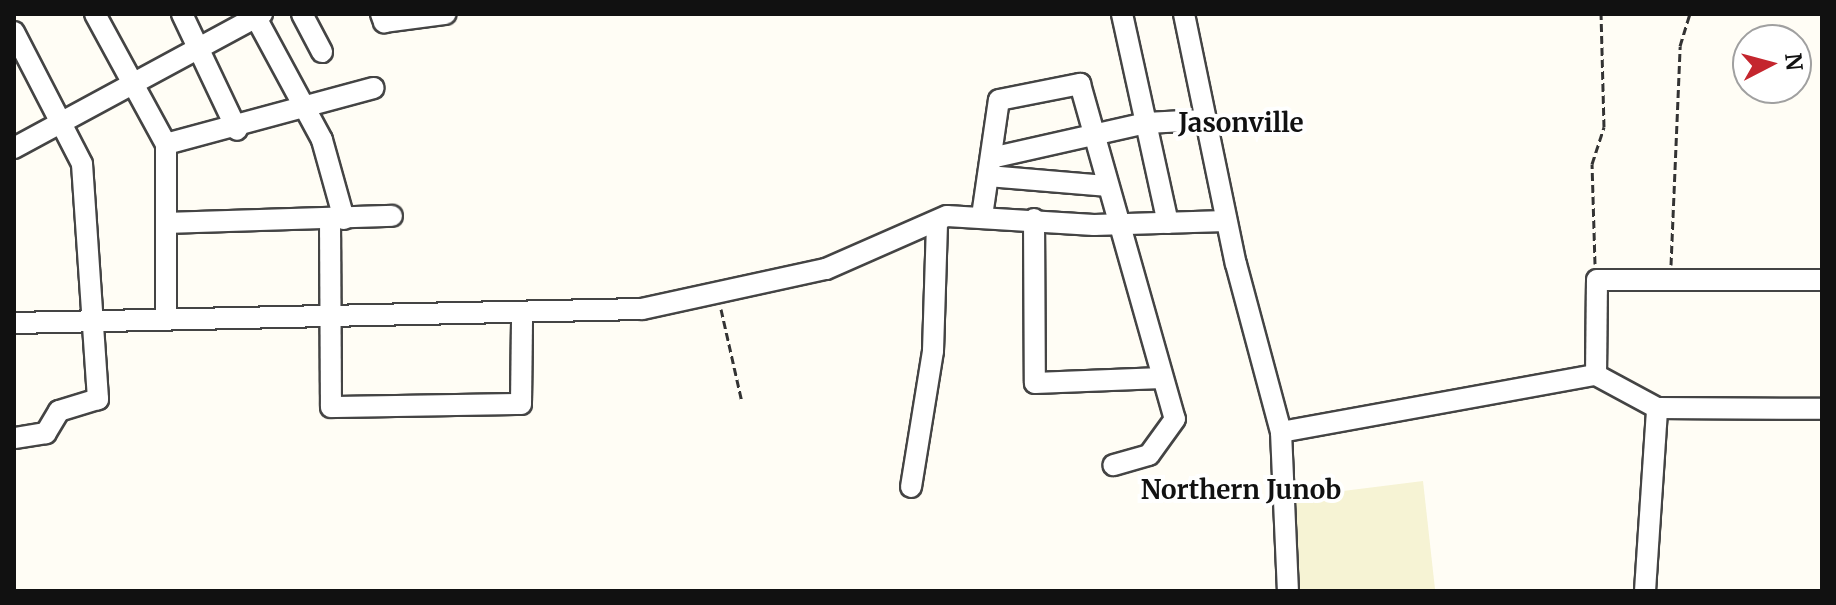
<!DOCTYPE html>
<style>
body{margin:0}
#map{position:relative;width:1836px;height:605px;overflow:hidden;background:#fffdf5;font-family:Merriweather,serif}
div>[style]{position:absolute}
[style*='--x']{left:calc(var(--x)*1px);top:calc(var(--y)*1px);width:calc(var(--w)*1px);rotate:calc(var(--a)*1deg)}
.farmland>*{inset:0;background:#f6f3d4}
.path>*{height:3px;margin-top:-1.5px;transform-origin:0;background:repeating-linear-gradient(90deg,#333 0 8px,transparent 0 12px)}
.roads{filter:drop-shadow(2px 0 #444) drop-shadow(-2px 0 #444) drop-shadow(0 2px #444) drop-shadow(0 -2px #444)}
.minor>*{height:20px;margin:-10px;padding:0 10px;transform-origin:10px;border-radius:10px;background:#fff}
span{translate:-50% -50%;white-space:nowrap;text-align:center;line-height:1.15;-webkit-text-stroke:8px #fff;paint-order:stroke}
.neighbourhood-label{font-size:26px;color:#111;font-weight:700}
.frame{position:absolute;inset:0;border:16px solid #111;pointer-events:none}
.north{position:absolute;left:1732px;top:24px;width:80px;height:80px;box-sizing:border-box;background:#fff;border:2px solid #a0a0a0;border-radius:50%;rotate:84deg;font-size:22px;font-weight:700;line-height:32px;text-align:center;color:#111}
.north::after{content:'';display:block;margin:auto;width:28px;height:36px;background:#c4262e;clip-path:polygon(50% 0,100% 100%,50% 72%,0 100%)}
</style>
<div id="map">
<div class="farmland">
<i style="clip-path:polygon(1423px 481px,1435px 589px,1300px 591px,1295px 497px)"></i>
</div>
<div class="path">
<i style="--x:1595;--y:264;--w:100;--a:-91.7"></i>
<i style="--x:1592;--y:164;--w:39;--a:-72"></i>
<i style="--x:1604;--y:127;--w:113;--a:-91.5"></i>
<i style="--x:1671;--y:265;--w:219;--a:-87.6"></i>
<i style="--x:1680;--y:46;--w:34;--a:-73"></i>
<i style="--x:721;--y:309;--w:95;--a:77.3"></i>
</div>
<div class="roads">
<div class="minor">
<i style="--x:95;--y:14;--w:148;--a:61.4"></i>
<i style="--x:166;--y:144;--w:175;--a:90"></i>
<i style="--x:182;--y:14;--w:128;--a:64.6"></i>
<i style="--x:254;--y:14;--w:143;--a:61.6"></i>
<i style="--x:322;--y:140;--w:82;--a:74.4"></i>
<i style="--x:302;--y:14;--w:43;--a:62.2"></i>
<i style="--x:381;--y:14;--w:9;--a:69"></i>
<i style="--x:384;--y:22;--w:62;--a:-7.5"></i>
<i style="--x:1122;--y:14;--w:214;--a:77.6"></i>
<i style="--x:1184;--y:14;--w:255;--a:78.3"></i>
<i style="--x:1236;--y:264;--w:174;--a:75"></i>
<i style="--x:1281;--y:432;--w:159;--a:87.5"></i>
<i style="--x:14;--y:32;--w:148;--a:62.7"></i>
<i style="--x:82;--y:164;--w:236;--a:86.1"></i>
<i style="--x:98;--y:399;--w:41;--a:162.9"></i>
<i style="--x:59;--y:411;--w:26;--a:121"></i>
<i style="--x:46;--y:433;--w:32;--a:171"></i>
<i style="--x:166;--y:144;--w:215;--a:-15.1"></i>
<i style="--x:14;--y:148;--w:282;--a:-28.4"></i>
<i style="--x:991;--y:158;--w:159;--a:-12.7"></i>
<i style="--x:1146;--y:123;--w:58;--a:-3"></i>
<i style="--x:988;--y:176;--w:118;--a:4.8"></i>
<i style="--x:982;--y:216;--w:117;--a:-81.7"></i>
<i style="--x:999;--y:100;--w:83;--a:-11.2"></i>
<i style="--x:1080;--y:84;--w:348;--a:74.2"></i>
<i style="--x:1175;--y:419;--w:44;--a:125.8"></i>
<i style="--x:1149;--y:455;--w:37;--a:164"></i>
<i style="--x:330;--y:219;--w:188;--a:89.7"></i>
<i style="--x:331;--y:407;--w:190;--a:-0.9"></i>
<i style="--x:521;--y:404;--w:88;--a:-89.3"></i>
<i style="--x:1034;--y:219;--w:164;--a:89.7"></i>
<i style="--x:1035;--y:383;--w:127;--a:-2.3"></i>
<i style="--x:167;--y:223;--w:225;--a:-1.8"></i>
<i style="--x:14;--y:323;--w:628;--a:-1.28"></i>
<i style="--x:642;--y:309;--w:188;--a:-12.3"></i>
<i style="--x:826;--y:269;--w:132;--a:-23.7"></i>
<i style="--x:947;--y:216;--w:147;--a:3.5"></i>
<i style="--x:1094;--y:225;--w:132;--a:-1.7"></i>
<i style="--x:1596;--y:375;--w:95;--a:-89.4"></i>
<i style="--x:1597;--y:280;--w:225;--a:0"></i>
<i style="--x:1281;--y:432;--w:320;--a:-10.3"></i>
<i style="--x:1596;--y:375;--w:69;--a:28.4"></i>
<i style="--x:1657;--y:408;--w:165;--a:0.3"></i>
<i style="--x:911;--y:487;--w:138;--a:-80.8"></i>
<i style="--x:933;--y:351;--w:130;--a:-88.2"></i>
<i style="--x:1645;--y:591;--w:183;--a:-86.2"></i>
</div>
</div>
<div class="neighbourhood-label">
<span style="left:1241px;top:123px">Jasonville</span>
<span style="left:1241px;top:490px">Northern Junob</span>
</div>
<div class="frame"></div>
<div class="north">N</div>
</div>
